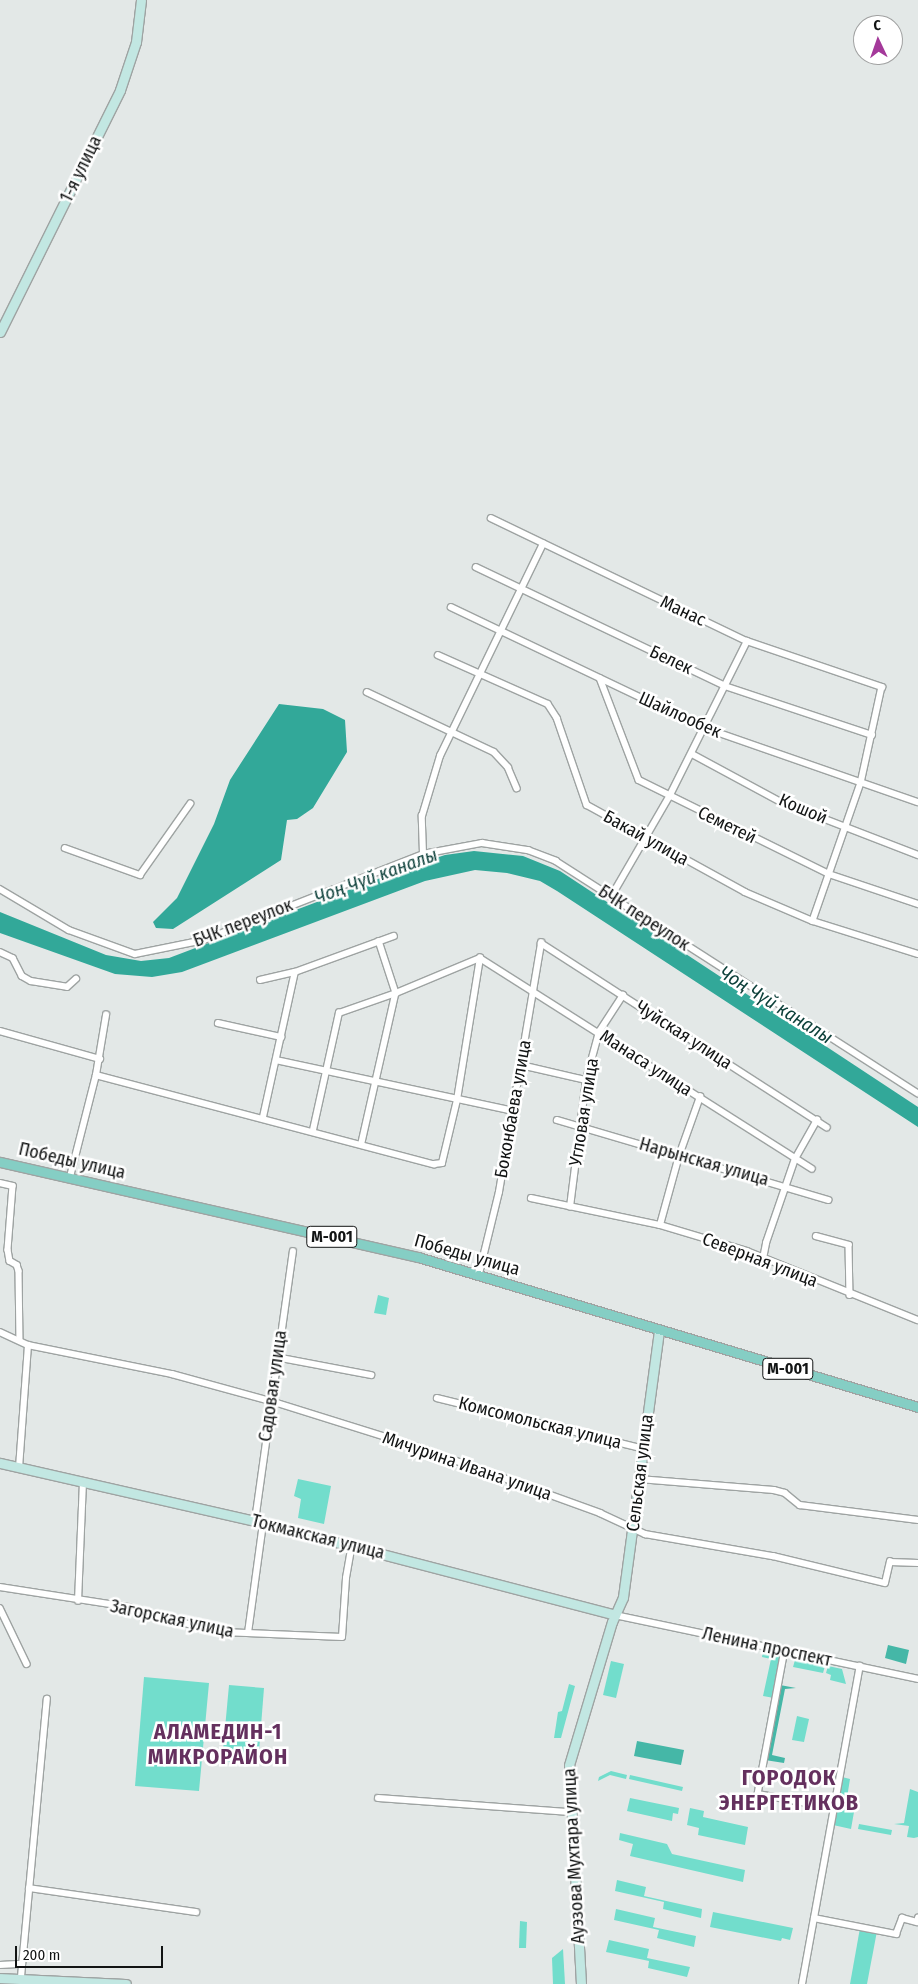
<!DOCTYPE html>
<meta charset="utf-8">
<style>
body{margin:0}
#map{position:relative;width:918px;height:1984px;overflow:hidden;background:#e3e8e7;font-family:"Fira Sans Condensed",sans-serif}
div>[style]{position:absolute}
[style*='--x']{left:calc(var(--x)*1px);top:calc(var(--y)*1px);width:calc(var(--w)*1px);rotate:calc(var(--a)*1deg)}
.green>*{inset:0;background:#72ddcc}
.forest>*{inset:0;background:#45b7a7}
.water>*{inset:0;background:#32a899}
.roads{filter:drop-shadow(1px 0 #9ea3a2) drop-shadow(-1px 0 #9ea3a2) drop-shadow(0 1px #9ea3a2) drop-shadow(0 -1px #9ea3a2)}
.minor>*{height:5.5px;margin:-2.75px;padding:0 2.75px;transform-origin:2.75px;border-radius:2.75px;background:#fff}
.secondary>*{height:9px;margin:-4.5px;padding:0 4.5px;transform-origin:4.5px;border-radius:4.5px;background:#c2e7e2}
.primary>*{height:9px;margin:-4.5px;padding:0 4.5px;transform-origin:4.5px;border-radius:4.5px;background:#85cec4}
span{translate:-50% -50%;white-space:nowrap;text-align:center;line-height:1.15;-webkit-text-stroke:5px #fff;paint-order:stroke}
.shield-label span{padding:1px 4px;background:#fff;border:1px solid;border-radius:4px;-webkit-text-stroke-width:0}
.shield-label{font-size:16px;color:#121414;font-weight:700}
.street-label{font-size:18px;color:#121414}
.water-label{font-size:19px;color:#0e413b;font-style:italic}
.district-label{font-size:22px;color:#64305e;font-weight:700;letter-spacing:1px}
.north{position:absolute;left:853px;top:15px;width:50px;height:50px;box-sizing:border-box;background:#fff;border:1px solid #a0a1a1;border-radius:50%;rotate:357deg;font-size:14px;font-weight:700;line-height:20px;text-align:center;color:#121414}
.north::after{content:'';display:block;margin:auto;width:18px;height:22px;background:#a4399a;clip-path:polygon(50% 0,100% 100%,50% 72%,0 100%)}
.scale{position:absolute;left:15px;top:1946px;width:148px;height:22px;box-sizing:border-box;border:2px solid #121414;border-top:0;padding-left:6px;font-size:15px;line-height:18px;white-space:nowrap;color:#121414;-webkit-text-stroke:4px #fff;paint-order:stroke}
</style>
<div id="map">
<div class="green">
<i style="clip-path:polygon(378px 1295px,389px 1298px,386px 1315px,374px 1313px)"></i>
<i style="clip-path:polygon(298px 1479px,331px 1486px,324px 1524px,298px 1518px,301px 1499px,294px 1496px)"></i>
<i style="clip-path:polygon(763px 1652px,783px 1656px,774px 1698px,763px 1696px,771px 1659px,762px 1657px)"></i>
<i style="clip-path:polygon(795px 1660px,825px 1666px,823px 1673px,793px 1667px)"></i>
<i style="clip-path:polygon(611px 1661px,624px 1664px,616px 1698px,603px 1695px)"></i>
<i style="clip-path:polygon(828px 1666px,842px 1669px,846px 1684px,830px 1680px,831px 1675px,826px 1673px)"></i>
<i style="clip-path:polygon(144px 1677px,209px 1683px,199px 1791px,135px 1786px)"></i>
<i style="clip-path:polygon(569px 1684px,575px 1686px,561px 1738px,554px 1738px,558px 1712px,562px 1711px)"></i>
<i style="clip-path:polygon(229px 1685px,264px 1688px,258px 1764px,222px 1761px)"></i>
<i style="clip-path:polygon(797px 1716px,809px 1719px,804px 1742px,792px 1740px)"></i>
<i style="clip-path:polygon(611px 1771px,627px 1775px,626px 1779px,610px 1775px,598px 1781px,599px 1777px)"></i>
<i style="clip-path:polygon(630px 1775px,683px 1787px,682px 1791px,629px 1779px)"></i>
<i style="clip-path:polygon(842px 1777px,850px 1779px,845px 1810px,854px 1812px,851px 1829px,833px 1825px)"></i>
<i style="clip-path:polygon(910px 1789px,918px 1792px,918px 1837px,914px 1838px,907px 1837px,909px 1826px,894px 1824px,904px 1823px)"></i>
<i style="clip-path:polygon(630px 1798px,679px 1808px,678px 1814px,673px 1813px,672px 1821px,627px 1811px)"></i>
<i style="clip-path:polygon(690px 1808px,704px 1811px,703px 1817px,748px 1827px,745px 1845px,698px 1835px,699px 1828px,687px 1825px)"></i>
<i style="clip-path:polygon(859px 1824px,892px 1830px,891px 1835px,858px 1829px)"></i>
<i style="clip-path:polygon(620px 1833px,667px 1844px,672px 1854px,745px 1870px,743px 1882px,630px 1856px,633px 1844px,619px 1840px)"></i>
<i style="clip-path:polygon(617px 1880px,646px 1887px,644px 1896px,702px 1909px,701px 1918px,663px 1909px,664px 1902px,615px 1891px)"></i>
<i style="clip-path:polygon(616px 1909px,655px 1918px,653px 1927px,696px 1936px,694px 1947px,657px 1938px,659px 1930px,614px 1920px)"></i>
<i style="clip-path:polygon(713px 1912px,793px 1928px,790px 1940px,782px 1938px,781px 1941px,710px 1927px)"></i>
<i style="clip-path:polygon(520px 1921px,527px 1922px,526px 1948px,519px 1948px)"></i>
<i style="clip-path:polygon(860px 1928px,877px 1931px,867px 1984px,850px 1984px)"></i>
<i style="clip-path:polygon(609px 1940px,649px 1949px,647px 1958px,690px 1967px,687px 1977px,648px 1968px,649px 1961px,606px 1952px)"></i>
<i style="clip-path:polygon(563px 1949px,565px 1984px,553px 1984px,552px 1958px)"></i>
</div>
<div class="forest">
<i style="clip-path:polygon(888px 1645px,909px 1650px,906px 1664px,885px 1658px)"></i>
<i style="clip-path:polygon(780px 1685px,796px 1688px,785px 1689px,772px 1755px,785px 1758px,784px 1763px,765px 1760px)"></i>
<i style="clip-path:polygon(637px 1741px,684px 1750px,681px 1765px,634px 1756px)"></i>
</div>
<div class="water">
<i style="clip-path:polygon(279px 704px,323px 709px,345px 720px,347px 752px,313px 808px,297px 819px,287px 820px,281px 860px,173px 929px,156px 928px,153px 922px,177px 898px,214px 824px,230px 780px)"></i>
<i style="clip-path:polygon(474px 851px,523px 856px,560px 871px,918px 1107px,918px 1127px,557px 891px,540px 881px,507px 873px,475px 870px,425px 881px,182px 972px,152px 977px,115px 974px,0 933px,0 912px,106px 955px,141px 961px,169px 958px,415px 865px,445px 855px)"></i>
</div>
<div class="roads">
<div class="minor">
<i style="--x:491;--y:518;--w:284;--a:25.7"></i>
<i style="--x:747;--y:641;--w:143;--a:18.8"></i>
<i style="--x:882;--y:687;--w:98;--a:102.3"></i>
<i style="--x:861;--y:783;--w:146;--a:109.2"></i>
<i style="--x:476;--y:567;--w:276;--a:25.5"></i>
<i style="--x:725;--y:686;--w:155;--a:18.4"></i>
<i style="--x:451;--y:607;--w:281;--a:25.5"></i>
<i style="--x:705;--y:728;--w:225;--a:19.2"></i>
<i style="--x:438;--y:655;--w:120;--a:24"></i>
<i style="--x:548;--y:704;--w:17;--a:57"></i>
<i style="--x:557;--y:718;--w:92;--a:71"></i>
<i style="--x:587;--y:805;--w:180;--a:28.8"></i>
<i style="--x:745;--y:892;--w:74;--a:23.1"></i>
<i style="--x:813;--y:921;--w:110;--a:17.4"></i>
<i style="--x:600;--y:678;--w:109;--a:69.1"></i>
<i style="--x:639;--y:780;--w:212;--a:26.3"></i>
<i style="--x:829;--y:874;--w:94;--a:18.6"></i>
<i style="--x:367;--y:692;--w:140;--a:25.3"></i>
<i style="--x:494;--y:752;--w:21;--a:47"></i>
<i style="--x:508;--y:767;--w:23;--a:67"></i>
<i style="--x:692;--y:754;--w:101;--a:28.3"></i>
<i style="--x:781;--y:802;--w:147;--a:21.1"></i>
<i style="--x:65;--y:848;--w:80;--a:19.8"></i>
<i style="--x:140;--y:875;--w:87;--a:-54.8"></i>
<i style="--x:423;--y:854;--w:38;--a:-92"></i>
<i style="--x:422;--y:816;--w:63;--a:-73.3"></i>
<i style="--x:440;--y:756;--w:236;--a:-64.1"></i>
<i style="--x:0;--y:889;--w:80;--a:30.7"></i>
<i style="--x:69;--y:930;--w:70;--a:20"></i>
<i style="--x:135;--y:954;--w:70;--a:-11.5"></i>
<i style="--x:204;--y:940;--w:235;--a:-21.4"></i>
<i style="--x:423;--y:854;--w:60;--a:-10.6"></i>
<i style="--x:482;--y:843;--w:47;--a:8.7"></i>
<i style="--x:528;--y:850;--w:30;--a:21"></i>
<i style="--x:556;--y:861;--w:430;--a:32.7"></i>
<i style="--x:611;--y:897;--w:116;--a:-59.9"></i>
<i style="--x:669;--y:797;--w:174;--a:-63.4"></i>
<i style="--x:379;--y:941;--w:55;--a:71.9"></i>
<i style="--x:396;--y:993;--w:91;--a:-22.6"></i>
<i style="--x:0;--y:952;--w:14;--a:25"></i>
<i style="--x:13;--y:958;--w:20;--a:63"></i>
<i style="--x:22;--y:976;--w:10;--a:29"></i>
<i style="--x:31;--y:981;--w:36;--a:9"></i>
<i style="--x:67;--y:987;--w:12;--a:-42"></i>
<i style="--x:480;--y:958;--w:393;--a:32.4"></i>
<i style="--x:260;--y:980;--w:36;--a:-13"></i>
<i style="--x:295;--y:972;--w:105;--a:-20"></i>
<i style="--x:218;--y:1023;--w:65;--a:12.5"></i>
<i style="--x:0;--y:1031;--w:104;--a:15.6"></i>
<i style="--x:276;--y:1060;--w:243;--a:12.1"></i>
<i style="--x:521;--y:1065;--w:67;--a:13"></i>
<i style="--x:96;--y:1075;--w:350;--a:14.8"></i>
<i style="--x:434;--y:1164;--w:8;--a:-7"></i>
<i style="--x:442;--y:1163;--w:65;--a:-76.6"></i>
<i style="--x:457;--y:1100;--w:144;--a:-80.8"></i>
<i style="--x:263;--y:1117;--w:148;--a:-77.6"></i>
<i style="--x:557;--y:1120;--w:283;--a:16.4"></i>
<i style="--x:313;--y:1130;--w:120;--a:-77.5"></i>
<i style="--x:339;--y:1013;--w:60;--a:-19.3"></i>
<i style="--x:396;--y:993;--w:154;--a:102.8"></i>
<i style="--x:70;--y:1177;--w:105;--a:-75.7"></i>
<i style="--x:96;--y:1075;--w:61;--a:-80.5"></i>
<i style="--x:0;--y:1183;--w:13;--a:13"></i>
<i style="--x:13;--y:1186;--w:64;--a:94.5"></i>
<i style="--x:8;--y:1250;--w:11;--a:80"></i>
<i style="--x:10;--y:1261;--w:8;--a:30"></i>
<i style="--x:17;--y:1265;--w:6;--a:72"></i>
<i style="--x:19;--y:1271;--w:69;--a:89.2"></i>
<i style="--x:531;--y:1198;--w:132;--a:11.8"></i>
<i style="--x:660;--y:1225;--w:91;--a:16.6"></i>
<i style="--x:747;--y:1251;--w:184;--a:22"></i>
<i style="--x:570;--y:1207;--w:128;--a:-82.8"></i>
<i style="--x:586;--y:1080;--w:50;--a:-74.8"></i>
<i style="--x:599;--y:1032;--w:44;--a:-57"></i>
<i style="--x:660;--y:1225;--w:72;--a:-74.6"></i>
<i style="--x:679;--y:1156;--w:63;--a:-70.4"></i>
<i style="--x:816;--y:1236;--w:34;--a:15"></i>
<i style="--x:849;--y:1245;--w:50;--a:88.9"></i>
<i style="--x:763;--y:1259;--w:16;--a:-79"></i>
<i style="--x:766;--y:1243;--w:89;--a:-71"></i>
<i style="--x:795;--y:1159;--w:45;--a:-60.6"></i>
<i style="--x:479;--y:1274;--w:84;--a:-76.3"></i>
<i style="--x:499;--y:1192;--w:253;--a:-80.4"></i>
<i style="--x:541;--y:943;--w:340;--a:32.8"></i>
<i style="--x:0;--y:1332;--w:31;--a:25"></i>
<i style="--x:28;--y:1345;--w:147;--a:11.4"></i>
<i style="--x:172;--y:1374;--w:103;--a:15.3"></i>
<i style="--x:271;--y:1401;--w:154;--a:17.4"></i>
<i style="--x:418;--y:1447;--w:194;--a:19.9"></i>
<i style="--x:600;--y:1513;--w:50;--a:25"></i>
<i style="--x:645;--y:1534;--w:130;--a:9.8"></i>
<i style="--x:773;--y:1556;--w:115;--a:13.6"></i>
<i style="--x:885;--y:1583;--w:22;--a:-77"></i>
<i style="--x:890;--y:1562;--w:28;--a:2"></i>
<i style="--x:276;--y:1357;--w:97;--a:10.7"></i>
<i style="--x:437;--y:1398;--w:213;--a:13.8"></i>
<i style="--x:19;--y:1468;--w:123;--a:-85.8"></i>
<i style="--x:639;--y:1479;--w:135;--a:4.7"></i>
<i style="--x:774;--y:1490;--w:11;--a:15"></i>
<i style="--x:785;--y:1493;--w:19;--a:39"></i>
<i style="--x:800;--y:1505;--w:119;--a:7.2"></i>
<i style="--x:255;--y:1521;--w:272;--a:-82"></i>
<i style="--x:0;--y:1587;--w:131;--a:8.8"></i>
<i style="--x:129;--y:1607;--w:9;--a:32"></i>
<i style="--x:137;--y:1612;--w:88;--a:13.1"></i>
<i style="--x:223;--y:1632;--w:119;--a:2.4"></i>
<i style="--x:342;--y:1637;--w:59;--a:-86.1"></i>
<i style="--x:346;--y:1578;--w:34;--a:-80"></i>
<i style="--x:78;--y:1601;--w:119;--a:-87.6"></i>
<i style="--x:0;--y:1608;--w:62;--a:64.3"></i>
<i style="--x:615;--y:1615;--w:310;--a:11.9"></i>
<i style="--x:248;--y:1633;--w:111;--a:-82.2"></i>
<i style="--x:785;--y:1650;--w:147;--a:100.6"></i>
<i style="--x:758;--y:1794;--w:77;--a:10.4"></i>
<i style="--x:378;--y:1798;--w:193;--a:4.2"></i>
<i style="--x:29;--y:1888;--w:169;--a:8.2"></i>
<i style="--x:814;--y:1918;--w:84;--a:11"></i>
<i style="--x:896;--y:1934;--w:17;--a:-69"></i>
<i style="--x:902;--y:1918;--w:16;--a:15"></i>
<i style="--x:917;--y:1922;--w:4;--a:-76"></i>
<i style="--x:0;--y:1965;--w:22;--a:-3"></i>
<i style="--x:21;--y:1977;--w:279;--a:-84.7"></i>
<i style="--x:802;--y:1984;--w:323;--a:-79.7"></i>
</div>
<div class="secondary">
<i style="--x:0;--y:332;--w:270;--a:-63.6"></i>
<i style="--x:120;--y:90;--w:51;--a:-71.6"></i>
<i style="--x:136;--y:42;--w:42;--a:-83.2"></i>
<i style="--x:0;--y:1463;--w:262;--a:12.8"></i>
<i style="--x:255;--y:1521;--w:372;--a:14.6"></i>
<i style="--x:0;--y:1978;--w:126;--a:2.7"></i>
<i style="--x:581;--y:1984;--w:219;--a:-93.1"></i>
<i style="--x:569;--y:1765;--w:149;--a:-73.3"></i>
<i style="--x:612;--y:1622;--w:27;--a:-66"></i>
<i style="--x:623;--y:1597;--w:269;--a:-82.3"></i>
</div>
<div class="primary">
<i style="--x:0;--y:1162;--w:429;--a:12.8"></i>
<i style="--x:418;--y:1257;--w:522;--a:16.7"></i>
</div>
</div>
<div class="shield-label">
<span style="left:332px;top:1237px">М-001</span>
<span style="left:788px;top:1369px">М-001</span>
</div>
<div class="street-label">
<span style="left:81px;top:169px;rotate:-64deg">1-я улица</span>
<span style="left:683px;top:611px;rotate:25deg">Манас</span>
<span style="left:671px;top:660px;rotate:25deg">Белек</span>
<span style="left:680px;top:715px;rotate:24deg">Шайлообек</span>
<span style="left:803px;top:809px;rotate:23deg">Кошой</span>
<span style="left:727px;top:825px;rotate:26deg">Семетей</span>
<span style="left:646px;top:838px;rotate:29deg">Бакай улица</span>
<span style="left:644px;top:918px;rotate:33deg">БЧК переулок</span>
<span style="left:243px;top:923px;rotate:-21deg">БЧК переулок</span>
<span style="left:684px;top:1035px;rotate:33deg">Чуйская улица</span>
<span style="left:646px;top:1063px;rotate:33deg">Манаса улица</span>
<span style="left:513px;top:1109px;rotate:-80deg">Боконбаева улица</span>
<span style="left:584px;top:1112px;rotate:-81deg">Угловая улица</span>
<span style="left:72px;top:1161px;rotate:13deg">Победы улица</span>
<span style="left:704px;top:1162px;rotate:16deg">Нарынская улица</span>
<span style="left:467px;top:1255px;rotate:16deg">Победы улица</span>
<span style="left:760px;top:1260px;rotate:21deg">Северная улица</span>
<span style="left:273px;top:1386px;rotate:-82deg">Садовая улица</span>
<span style="left:540px;top:1423px;rotate:14deg">Комсомольская улица</span>
<span style="left:467px;top:1466px;rotate:19deg">Мичурина Ивана улица</span>
<span style="left:640px;top:1473px;rotate:-83deg">Сельская улица</span>
<span style="left:318px;top:1537px;rotate:14deg">Токмакская улица</span>
<span style="left:172px;top:1619px;rotate:12deg">Загорская улица</span>
<span style="left:767px;top:1647px;rotate:12deg">Ленина проспект</span>
<span style="left:574px;top:1856px;rotate:-93deg">Ауэзова Мухтара улица</span>
</div>
<div class="water-label">
<span style="left:376px;top:876px;rotate:-20deg">Чоң Чүй каналы</span>
<span style="left:776px;top:1005px;rotate:32deg">Чоң Чүй каналы</span>
</div>
<div class="district-label">
<span style="left:218px;top:1744px">АЛАМЕДИН-1<br>МИКРОРАЙОН</span>
<span style="left:789px;top:1790px">ГОРОДОК<br>ЭНЕРГЕТИКОВ</span>
</div>
<div class="north">С</div>
<div class="scale">200 m</div>
</div>
